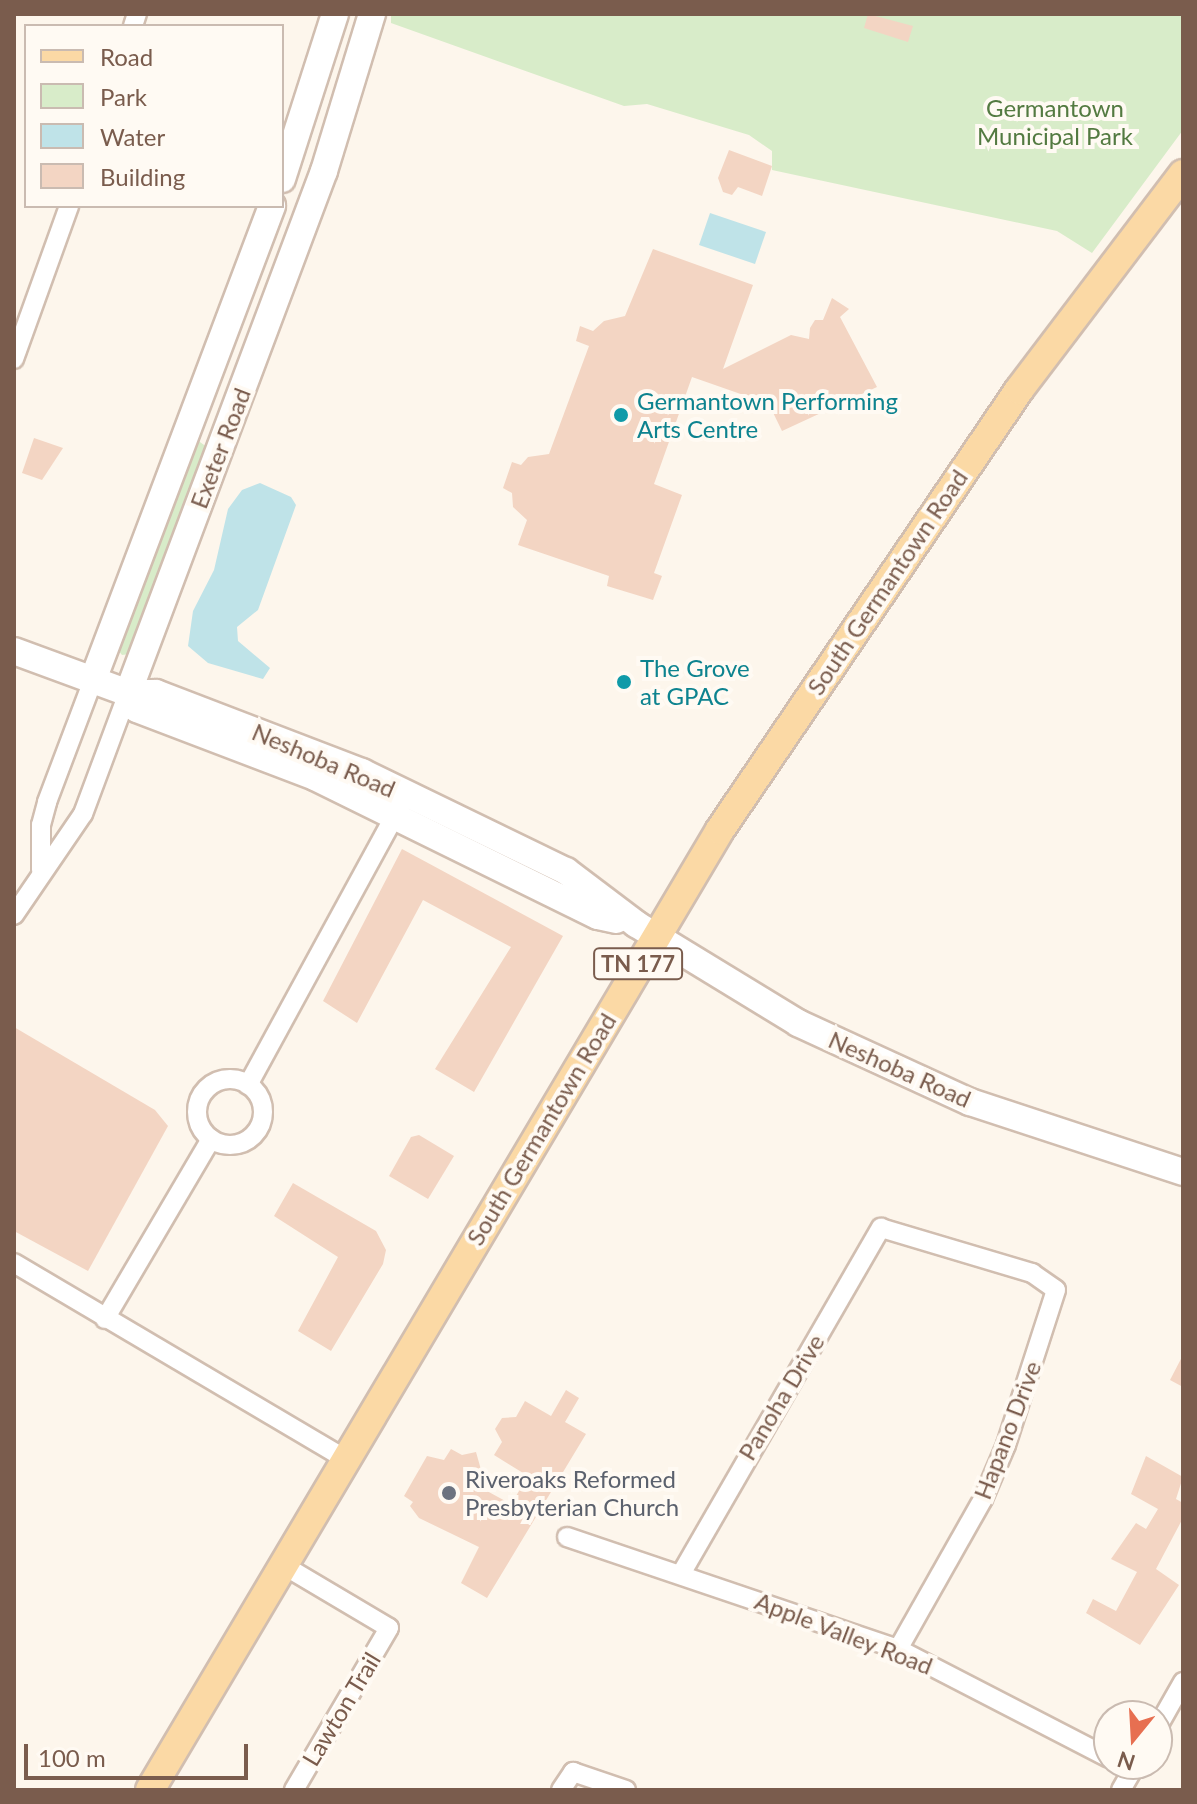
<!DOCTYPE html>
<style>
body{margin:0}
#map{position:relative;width:1197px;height:1804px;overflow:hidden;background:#fdf6ec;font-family:Lato,sans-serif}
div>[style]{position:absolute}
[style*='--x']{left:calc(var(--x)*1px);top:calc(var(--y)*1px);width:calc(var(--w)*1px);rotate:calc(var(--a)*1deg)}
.green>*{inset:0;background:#d8ecc9}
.water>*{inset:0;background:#bfe3e8}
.building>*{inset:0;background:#f3d5c3}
.roads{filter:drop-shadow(2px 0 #d1beb0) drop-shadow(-2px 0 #d1beb0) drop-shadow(0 2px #d1beb0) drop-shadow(0 -2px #d1beb0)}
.street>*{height:18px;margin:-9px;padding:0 9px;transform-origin:9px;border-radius:9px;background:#fff}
.street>.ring{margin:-9px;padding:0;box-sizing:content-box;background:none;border:18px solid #fff;border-radius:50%}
.secondary>*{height:26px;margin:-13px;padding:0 13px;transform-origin:13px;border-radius:13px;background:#fff}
.primary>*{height:28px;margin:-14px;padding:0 14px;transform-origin:14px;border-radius:14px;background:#fbd9a5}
.dots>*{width:22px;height:22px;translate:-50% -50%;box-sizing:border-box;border:4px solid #fffaf3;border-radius:50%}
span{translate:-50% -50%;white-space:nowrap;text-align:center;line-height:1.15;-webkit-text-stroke:8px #fffaf3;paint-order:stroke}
.shield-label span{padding:2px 6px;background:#fffaf3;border:2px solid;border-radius:6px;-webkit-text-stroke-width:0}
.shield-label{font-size:22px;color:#7a5c4d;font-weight:700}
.park-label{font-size:24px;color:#537a41}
.culture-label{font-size:24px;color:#0d838f}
.left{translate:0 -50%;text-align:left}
.street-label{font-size:24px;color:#7a5c4d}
.worship-label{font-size:24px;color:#5b616d}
.frame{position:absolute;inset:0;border:16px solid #7a5c4d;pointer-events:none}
.legend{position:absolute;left:24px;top:24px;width:260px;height:184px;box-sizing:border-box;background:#fffaf3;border:2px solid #cabbb1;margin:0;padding:10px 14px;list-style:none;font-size:24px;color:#7a5c4d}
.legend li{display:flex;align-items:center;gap:16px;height:40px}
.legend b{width:40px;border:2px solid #cabbb1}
.north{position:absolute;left:1093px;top:1700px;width:80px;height:80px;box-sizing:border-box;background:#fffaf3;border:2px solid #cabbb1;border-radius:50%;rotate:198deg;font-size:22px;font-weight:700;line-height:32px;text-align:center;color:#7a5c4d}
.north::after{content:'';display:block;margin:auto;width:28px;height:36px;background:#e76f51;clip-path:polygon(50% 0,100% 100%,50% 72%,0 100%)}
.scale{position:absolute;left:24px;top:1744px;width:224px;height:36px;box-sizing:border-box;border:4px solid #7a5c4d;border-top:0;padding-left:10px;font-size:24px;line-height:28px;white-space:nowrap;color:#7a5c4d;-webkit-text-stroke:6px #fffaf3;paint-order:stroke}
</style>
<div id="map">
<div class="green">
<i style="clip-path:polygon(391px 14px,1183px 14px,1183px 130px,1092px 253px,1057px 231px,772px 170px,772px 151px,749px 135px,647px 104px,624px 106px,391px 23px)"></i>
<i style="clip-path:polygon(197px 440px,207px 447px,130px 654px,122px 655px,118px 650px)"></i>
</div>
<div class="water">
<i style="clip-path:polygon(710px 213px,766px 232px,755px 264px,699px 245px)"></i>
<i style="clip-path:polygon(260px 483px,291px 497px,296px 505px,258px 610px,237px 627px,238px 641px,270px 668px,263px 679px,208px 663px,188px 646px,193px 611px,214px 570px,228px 509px,242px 490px)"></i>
</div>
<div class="building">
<i style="clip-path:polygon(868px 14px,913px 26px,908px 42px,864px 28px)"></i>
<i style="clip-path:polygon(729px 150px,772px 166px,762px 196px,738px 187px,732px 195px,723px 192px,718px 178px)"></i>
<i style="clip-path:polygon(653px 249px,753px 285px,723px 369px,791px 335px,809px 339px,810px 328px,815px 320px,823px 320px,832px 298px,849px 309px,840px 317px,877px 387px,782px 431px,764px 394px,755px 399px,692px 377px,654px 484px,682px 495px,654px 573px,662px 576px,653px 600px,607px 586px,609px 576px,518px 545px,527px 520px,513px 507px,512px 493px,503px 488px,512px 462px,521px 465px,528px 457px,549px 454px,589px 346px,576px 341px,580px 326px,593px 331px,604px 321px,625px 316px)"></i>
<i style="clip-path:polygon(34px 438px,63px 448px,42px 480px,22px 473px)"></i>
<i style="clip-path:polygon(402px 849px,563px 936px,474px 1092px,435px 1069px,511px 947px,423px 900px,357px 1023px,323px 1001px)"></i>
<i style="clip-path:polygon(14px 1027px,155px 1110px,168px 1126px,88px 1271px,14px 1231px)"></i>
<i style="clip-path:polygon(419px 1135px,454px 1156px,428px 1199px,389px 1176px,411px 1137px)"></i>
<i style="clip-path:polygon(293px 1183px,376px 1231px,386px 1250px,383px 1264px,331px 1351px,298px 1331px,338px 1257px,274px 1216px)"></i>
<i style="clip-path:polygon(1183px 1355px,1183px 1387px,1170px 1380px)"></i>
<i style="clip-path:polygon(566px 1390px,579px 1398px,565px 1422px,586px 1434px,487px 1598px,461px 1583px,479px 1547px,419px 1518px,410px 1506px,413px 1502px,404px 1496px,427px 1456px,444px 1460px,451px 1449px,462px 1455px,476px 1452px,487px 1491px,509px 1503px,513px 1501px,528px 1476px,494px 1455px,502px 1442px,495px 1429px,502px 1418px,516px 1417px,525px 1401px,551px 1416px)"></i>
<i style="clip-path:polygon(1146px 1456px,1183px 1477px,1176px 1499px,1183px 1503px,1183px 1518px,1156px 1569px,1179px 1585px,1140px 1645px,1086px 1613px,1093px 1599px,1116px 1611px,1137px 1572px,1111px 1559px,1136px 1523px,1146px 1529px,1158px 1509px,1131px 1494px)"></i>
</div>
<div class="roads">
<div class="street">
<i style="--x:133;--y:26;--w:13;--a:-72"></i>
<i style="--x:14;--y:359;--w:163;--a:-70.2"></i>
<i style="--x:41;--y:870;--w:45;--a:-90"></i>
<i style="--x:41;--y:825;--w:24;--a:-75"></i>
<i style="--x:47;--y:802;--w:130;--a:-69.3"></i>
<i style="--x:14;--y:915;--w:122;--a:-55.7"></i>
<i style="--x:83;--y:814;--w:129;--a:-69.6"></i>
<i class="ring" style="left:197px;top:1079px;width:48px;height:48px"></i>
<i style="--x:248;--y:1085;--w:318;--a:-61.4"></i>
<i style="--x:14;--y:1263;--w:385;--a:30.6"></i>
<i style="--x:105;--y:1319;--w:209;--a:-59.5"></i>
<i style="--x:567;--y:1537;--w:349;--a:18.7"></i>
<i style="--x:898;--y:1649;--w:237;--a:27.3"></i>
<i style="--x:283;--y:1565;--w:123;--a:30.7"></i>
<i style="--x:389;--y:1628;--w:188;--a:120.4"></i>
<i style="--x:681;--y:1574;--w:400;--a:-60"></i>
<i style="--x:881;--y:1228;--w:158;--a:16.6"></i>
<i style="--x:1032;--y:1273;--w:29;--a:35"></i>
<i style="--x:1056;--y:1290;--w:163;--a:107.9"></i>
<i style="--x:1006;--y:1445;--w:59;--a:113.1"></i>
<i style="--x:983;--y:1499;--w:172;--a:119.5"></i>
<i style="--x:1157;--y:1728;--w:53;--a:-60.5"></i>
<i style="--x:561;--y:1790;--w:22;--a:-56"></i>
<i style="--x:573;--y:1772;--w:56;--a:18.8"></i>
<i style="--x:1121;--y:1790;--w:30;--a:-60"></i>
</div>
<div class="secondary">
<i style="--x:282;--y:179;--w:173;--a:-72.2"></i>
<i style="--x:14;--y:651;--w:121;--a:20.2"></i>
<i style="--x:128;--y:693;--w:28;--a:0"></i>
<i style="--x:156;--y:693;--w:221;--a:21"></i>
<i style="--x:362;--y:772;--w:227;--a:25.9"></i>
<i style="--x:566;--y:871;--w:88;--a:37.1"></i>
<i style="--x:636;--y:924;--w:190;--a:31.4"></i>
<i style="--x:798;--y:1023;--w:189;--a:24.7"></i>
<i style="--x:970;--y:1102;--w:224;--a:18.2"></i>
<i style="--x:93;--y:680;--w:507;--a:-69.31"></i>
<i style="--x:128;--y:693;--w:558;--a:-69.42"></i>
<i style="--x:324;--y:171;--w:164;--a:-73"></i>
<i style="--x:128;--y:693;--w:18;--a:61"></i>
<i style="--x:137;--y:709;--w:191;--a:20.9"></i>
<i style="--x:315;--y:777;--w:315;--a:26.2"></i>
<i style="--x:598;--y:916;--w:19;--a:12"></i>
</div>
<div class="primary">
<i style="--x:150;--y:1790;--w:1116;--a:-59.3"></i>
<i style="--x:720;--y:830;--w:532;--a:-55.8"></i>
<i style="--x:1019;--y:390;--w:271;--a:-52.8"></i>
</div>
</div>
<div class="dots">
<i style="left:621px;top:415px;background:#0f9aa8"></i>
<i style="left:624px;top:682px;background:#0f9aa8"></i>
<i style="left:449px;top:1493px;background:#6b7280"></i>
</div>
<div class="shield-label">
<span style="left:638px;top:964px">TN 177</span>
</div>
<div class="park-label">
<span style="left:1055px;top:122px">Germantown<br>Municipal Park</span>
</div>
<div class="culture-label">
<span class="left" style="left:637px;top:415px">Germantown Performing<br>Arts Centre</span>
<span class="left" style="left:640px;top:682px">The Grove<br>at GPAC</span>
</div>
<div class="street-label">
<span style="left:220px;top:448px;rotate:-69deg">Exeter Road</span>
<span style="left:887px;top:582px;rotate:-56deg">South Germantown Road</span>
<span style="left:324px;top:760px;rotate:23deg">Neshoba Road</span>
<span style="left:900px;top:1069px;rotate:24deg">Neshoba Road</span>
<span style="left:541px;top:1129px;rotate:-59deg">South Germantown Road</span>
<span style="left:781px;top:1397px;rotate:-59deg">Panoha Drive</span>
<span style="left:1007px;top:1430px;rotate:-69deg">Hapano Drive</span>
<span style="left:844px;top:1633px;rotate:21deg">Apple Valley Road</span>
<span style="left:341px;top:1709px;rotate:-59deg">Lawton Trail</span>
</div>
<div class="worship-label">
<span class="left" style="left:465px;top:1493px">Riveroaks Reformed<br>Presbyterian Church</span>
</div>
<div class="frame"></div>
<ul class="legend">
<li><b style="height:10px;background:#fbd9a5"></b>Road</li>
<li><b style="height:22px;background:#d8ecc9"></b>Park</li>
<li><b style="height:22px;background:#bfe3e8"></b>Water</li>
<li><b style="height:22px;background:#f3d5c3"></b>Building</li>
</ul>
<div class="north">N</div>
<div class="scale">100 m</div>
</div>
